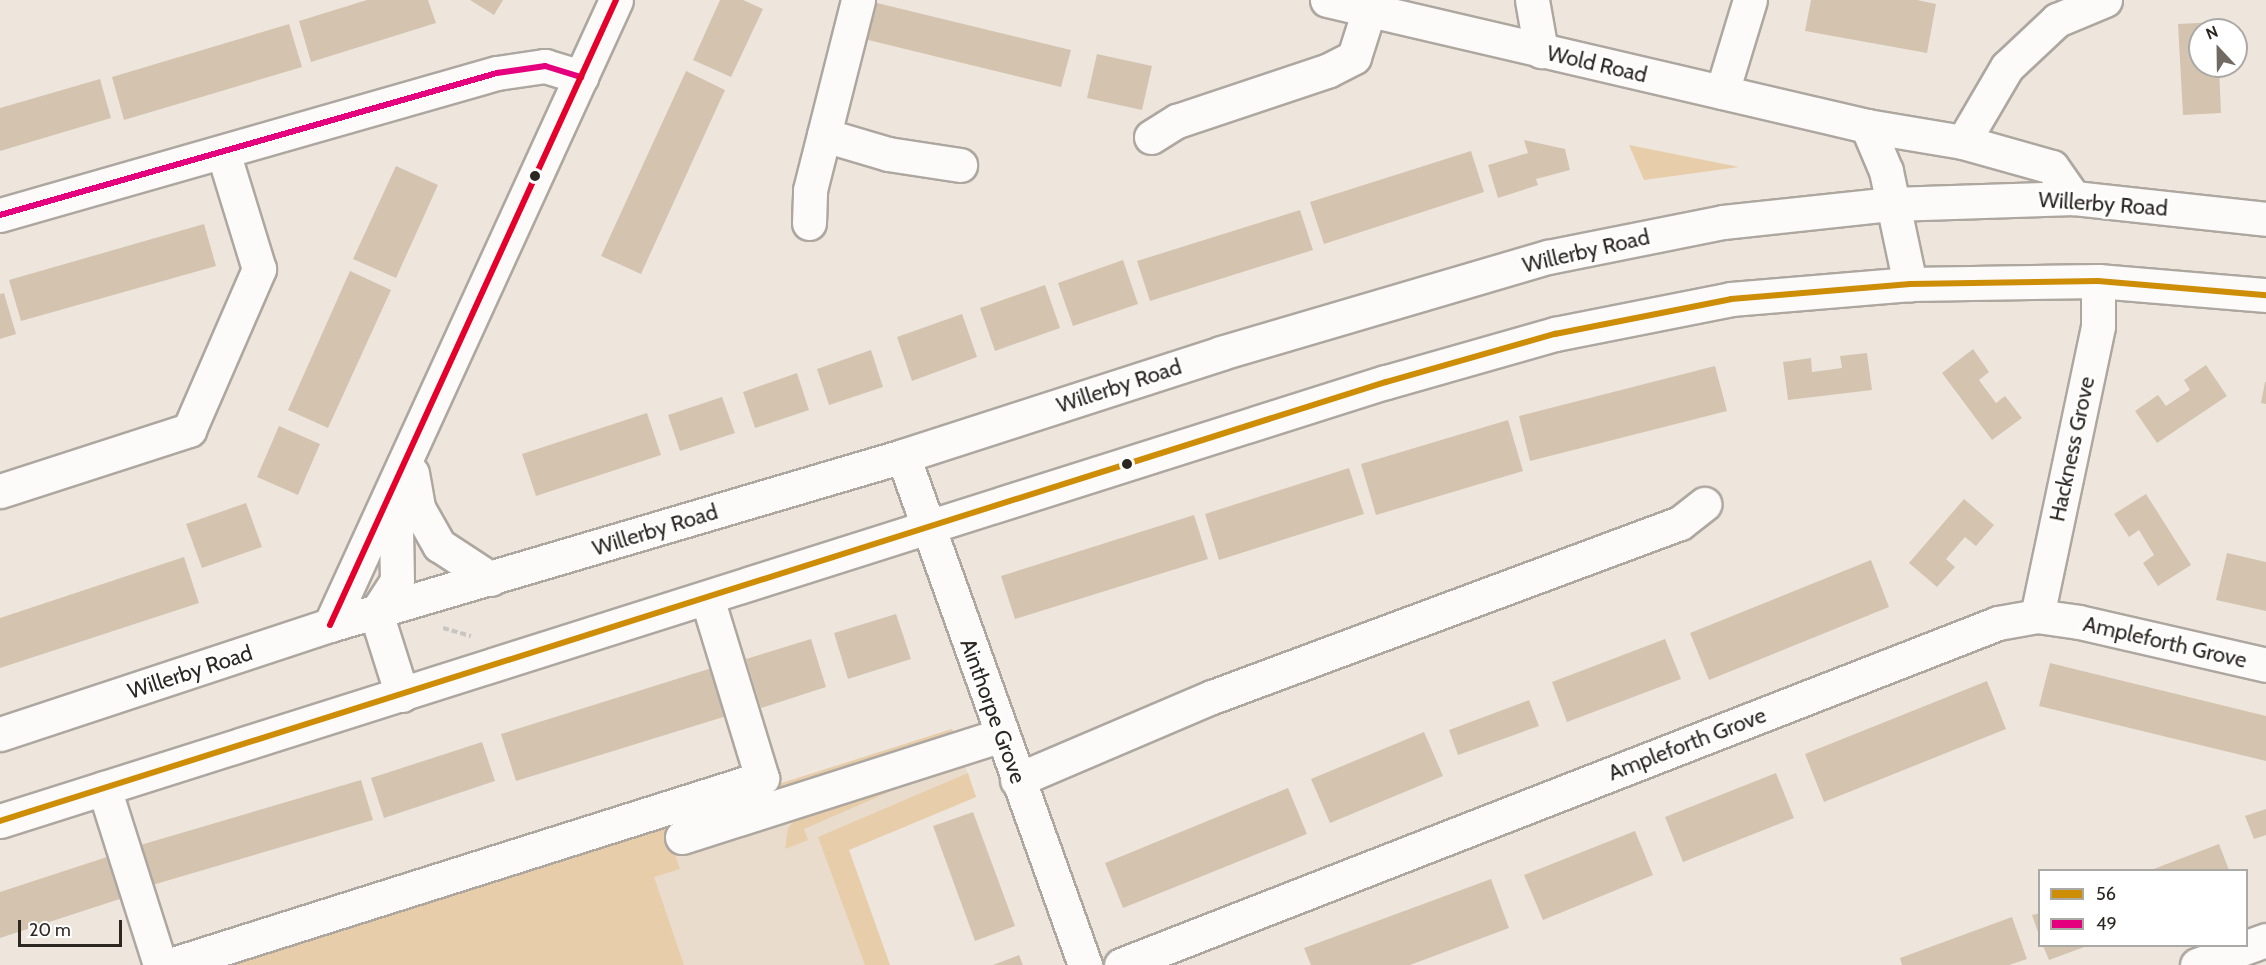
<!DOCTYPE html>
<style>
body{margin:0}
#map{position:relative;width:2266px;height:965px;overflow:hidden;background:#eee6dd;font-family:Cabin,sans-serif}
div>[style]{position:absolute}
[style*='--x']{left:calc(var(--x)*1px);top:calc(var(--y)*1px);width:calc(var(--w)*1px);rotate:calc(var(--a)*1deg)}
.built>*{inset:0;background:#e9dccc}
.green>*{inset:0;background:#e7cda9}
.building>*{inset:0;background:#d4c4af}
.path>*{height:4px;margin-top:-2px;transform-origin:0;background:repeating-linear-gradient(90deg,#c8c6c3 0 6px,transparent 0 9px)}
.roads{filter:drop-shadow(2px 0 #ada7a0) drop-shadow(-2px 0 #ada7a0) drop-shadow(0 2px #ada7a0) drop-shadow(0 -2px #ada7a0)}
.minor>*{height:33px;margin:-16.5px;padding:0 16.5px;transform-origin:16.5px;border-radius:16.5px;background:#fcfbfa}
.bus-1>*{height:6px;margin:-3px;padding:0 3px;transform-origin:3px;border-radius:3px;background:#ce8d07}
.bus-2>*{height:6px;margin:-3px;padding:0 3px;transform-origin:3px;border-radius:3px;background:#e5007d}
.bus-3>*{height:6px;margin:-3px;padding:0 3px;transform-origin:3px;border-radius:3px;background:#e4002b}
.dots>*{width:16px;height:16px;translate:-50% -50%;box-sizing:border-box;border:3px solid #fff;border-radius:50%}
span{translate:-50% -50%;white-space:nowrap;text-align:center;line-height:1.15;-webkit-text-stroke:4.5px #fff;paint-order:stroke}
.street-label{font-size:22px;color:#2c2721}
.legend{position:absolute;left:2038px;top:869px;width:210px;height:78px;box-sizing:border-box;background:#fff;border:2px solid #aba9a6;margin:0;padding:8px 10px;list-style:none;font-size:18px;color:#2c2721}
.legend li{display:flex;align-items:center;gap:12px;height:30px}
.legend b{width:30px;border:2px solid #aba9a6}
.north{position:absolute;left:2188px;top:18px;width:60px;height:60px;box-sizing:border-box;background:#fff;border:2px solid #aba9a6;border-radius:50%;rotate:338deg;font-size:16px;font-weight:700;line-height:24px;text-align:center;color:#2c2721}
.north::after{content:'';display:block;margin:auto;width:21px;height:27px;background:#706a63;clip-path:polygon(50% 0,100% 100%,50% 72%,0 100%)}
.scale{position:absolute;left:18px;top:920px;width:104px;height:27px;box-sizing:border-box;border:3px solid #2c2721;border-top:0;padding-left:8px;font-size:18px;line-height:21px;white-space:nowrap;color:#2c2721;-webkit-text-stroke:4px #fff;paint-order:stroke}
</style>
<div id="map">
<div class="built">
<i style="clip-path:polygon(952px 729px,976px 797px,849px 850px,890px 965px,208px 965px)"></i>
</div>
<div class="green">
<i style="clip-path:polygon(1629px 145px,1739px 167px,1644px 180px)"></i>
<i style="clip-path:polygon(952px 729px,956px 737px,666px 829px,680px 869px,654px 877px,684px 965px,208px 965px)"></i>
<i style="clip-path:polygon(944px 768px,804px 829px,808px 840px,785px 849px,788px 828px,800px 815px)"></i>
<i style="clip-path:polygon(968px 773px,976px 797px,849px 850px,890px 965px,865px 965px,818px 837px)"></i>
</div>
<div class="building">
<i style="clip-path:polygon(367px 0,428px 0,436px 23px,311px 62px,299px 21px)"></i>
<i style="clip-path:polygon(470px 0,503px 0,494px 15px)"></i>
<i style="clip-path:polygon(720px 0,743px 0,763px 9px,731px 77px,693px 60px)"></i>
<i style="clip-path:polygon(1811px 0,1917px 0,1936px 4px,1927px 53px,1805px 31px)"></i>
<i style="clip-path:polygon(873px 2px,1071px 50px,1061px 87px,864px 39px)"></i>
<i style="clip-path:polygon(2216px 22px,2216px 30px,2200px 30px,2200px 66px,2219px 66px,2221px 113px,2183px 115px,2178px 24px)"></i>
<i style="clip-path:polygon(289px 24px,302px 67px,124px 120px,112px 77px)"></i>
<i style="clip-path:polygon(1097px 54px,1152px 66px,1142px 110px,1087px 98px)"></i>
<i style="clip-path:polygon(686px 71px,725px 90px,641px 274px,601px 256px)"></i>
<i style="clip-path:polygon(100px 79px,111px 118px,0 151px,0 108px)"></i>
<i style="clip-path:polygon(1524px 140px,1565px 149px,1570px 170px,1536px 179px,1538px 185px,1498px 198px,1488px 165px,1528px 153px)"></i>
<i style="clip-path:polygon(1471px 151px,1484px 192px,1324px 244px,1310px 202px)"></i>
<i style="clip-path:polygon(396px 166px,438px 185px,396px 278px,353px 259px)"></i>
<i style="clip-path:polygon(1300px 210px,1313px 250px,1150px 301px,1137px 261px)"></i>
<i style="clip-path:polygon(204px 224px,216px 266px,21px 321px,9px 280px)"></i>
<i style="clip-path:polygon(1123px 260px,1138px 304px,1073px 326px,1058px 283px)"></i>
<i style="clip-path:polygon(350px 271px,391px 290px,328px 428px,288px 410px)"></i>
<i style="clip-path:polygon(1045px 285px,1060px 328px,995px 351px,980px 308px)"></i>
<i style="clip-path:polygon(4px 293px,16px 334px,0 339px,0 294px)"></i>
<i style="clip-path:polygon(962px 314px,977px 357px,912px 381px,897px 337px)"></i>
<i style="clip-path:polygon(1973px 349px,1989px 372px,1979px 380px,1996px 403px,2005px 396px,2022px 418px,1992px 440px,1942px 373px)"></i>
<i style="clip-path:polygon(871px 350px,883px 387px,829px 405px,817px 369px)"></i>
<i style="clip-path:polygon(1867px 353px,1872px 390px,1788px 400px,1783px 362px,1811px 358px,1812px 372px,1842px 368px,1840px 356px)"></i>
<i style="clip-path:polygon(2206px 365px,2227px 396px,2157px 443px,2135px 411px,2158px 395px,2166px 406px,2190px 390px,2184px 380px)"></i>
<i style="clip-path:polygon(1715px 366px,1727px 411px,1530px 461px,1519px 416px)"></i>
<i style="clip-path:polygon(797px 373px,809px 410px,755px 428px,743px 392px)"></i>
<i style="clip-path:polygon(2265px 382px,2266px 382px,2266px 404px,2261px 403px)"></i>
<i style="clip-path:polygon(722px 397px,735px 433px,680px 451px,668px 415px)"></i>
<i style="clip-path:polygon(647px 413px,661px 455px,536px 496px,522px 454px)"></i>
<i style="clip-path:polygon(1508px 420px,1523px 471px,1376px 515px,1361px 464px)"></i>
<i style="clip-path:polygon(279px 426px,320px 444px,298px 495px,257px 477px)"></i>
<i style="clip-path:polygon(1349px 468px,1364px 514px,1219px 560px,1205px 514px)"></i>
<i style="clip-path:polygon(2146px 494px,2191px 565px,2158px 586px,2143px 563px,2154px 555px,2139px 530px,2129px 537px,2114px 514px)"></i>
<i style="clip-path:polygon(1964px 499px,1994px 525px,1976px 546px,1965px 537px,1946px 559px,1955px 567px,1937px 587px,1909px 563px)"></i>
<i style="clip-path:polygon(246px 503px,262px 547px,202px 568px,186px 524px)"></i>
<i style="clip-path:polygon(1194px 515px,1208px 559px,1015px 619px,1001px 576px)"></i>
<i style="clip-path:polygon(2227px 553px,2266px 562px,2266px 611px,2216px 600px)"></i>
<i style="clip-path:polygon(184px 557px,199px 603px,0 668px,0 618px)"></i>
<i style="clip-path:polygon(1871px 560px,1889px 607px,1709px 680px,1690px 633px)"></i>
<i style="clip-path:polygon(896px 614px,911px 659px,848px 679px,834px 633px)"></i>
<i style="clip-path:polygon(811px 639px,826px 687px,761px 708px,746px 659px)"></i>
<i style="clip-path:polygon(1665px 639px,1681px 679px,1567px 722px,1552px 682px)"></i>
<i style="clip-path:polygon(2050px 663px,2266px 716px,2266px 761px,2039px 706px)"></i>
<i style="clip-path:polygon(715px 667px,730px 715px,516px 781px,501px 734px)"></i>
<i style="clip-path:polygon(1987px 681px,2006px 729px,1824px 802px,1805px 754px)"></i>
<i style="clip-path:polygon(1529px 700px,1539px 726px,1458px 755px,1449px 730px)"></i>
<i style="clip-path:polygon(1424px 732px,1443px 776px,1330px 823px,1311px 779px)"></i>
<i style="clip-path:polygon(482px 742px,495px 781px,384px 818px,371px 778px)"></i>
<i style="clip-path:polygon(1776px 773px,1794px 818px,1683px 862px,1665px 817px)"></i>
<i style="clip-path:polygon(361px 780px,373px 820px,149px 886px,137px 846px)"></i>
<i style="clip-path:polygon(1288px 788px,1307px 834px,1123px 908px,1105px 863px)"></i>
<i style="clip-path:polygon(2266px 809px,2266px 835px,2254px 839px,2245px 816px)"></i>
<i style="clip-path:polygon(973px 812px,1015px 926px,975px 941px,933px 826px)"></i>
<i style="clip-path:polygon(1635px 831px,1653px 875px,1543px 920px,1524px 875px)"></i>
<i style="clip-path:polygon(2219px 844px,2229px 870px,2151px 870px)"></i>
<i style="clip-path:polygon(113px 855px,126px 897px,0 938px,0 892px)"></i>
<i style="clip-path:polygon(1491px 879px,1509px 928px,1410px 965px,1311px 965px,1304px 948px)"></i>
<i style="clip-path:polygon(2040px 913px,2040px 935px,2039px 935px,2032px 915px)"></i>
<i style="clip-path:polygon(2012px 917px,2027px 959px,2009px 965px,1902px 965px,1900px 958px)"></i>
<i style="clip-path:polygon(2043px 946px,2087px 946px,2049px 960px)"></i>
<i style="clip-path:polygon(1019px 955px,1023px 965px,993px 965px)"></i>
</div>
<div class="path">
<i style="--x:443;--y:628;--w:29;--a:16"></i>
</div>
<div class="roads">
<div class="minor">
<i style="--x:1327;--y:0;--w:555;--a:13.13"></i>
<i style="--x:1867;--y:126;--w:97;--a:9.5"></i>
<i style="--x:1963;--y:142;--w:92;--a:15.7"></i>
<i style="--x:2052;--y:167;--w:38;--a:55"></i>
<i style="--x:1532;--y:0;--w:52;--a:80"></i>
<i style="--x:1722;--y:92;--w:96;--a:-73.1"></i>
<i style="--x:1867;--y:126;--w:49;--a:67.1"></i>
<i style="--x:1886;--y:171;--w:116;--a:78"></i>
<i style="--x:824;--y:135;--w:67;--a:16.5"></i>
<i style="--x:888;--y:154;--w:73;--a:8.7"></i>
<i style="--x:1151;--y:137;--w:31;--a:-32"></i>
<i style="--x:1177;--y:121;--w:160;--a:-18.5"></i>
<i style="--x:1329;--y:70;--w:28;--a:-27"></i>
<i style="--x:1354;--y:57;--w:49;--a:-72.3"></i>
<i style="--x:1963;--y:142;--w:87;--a:-59.6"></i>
<i style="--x:2007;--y:67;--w:69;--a:-43.2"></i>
<i style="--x:2057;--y:20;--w:52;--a:-22.6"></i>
<i style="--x:0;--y:215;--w:517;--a:-15.95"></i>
<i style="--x:497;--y:73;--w:49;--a:-8.3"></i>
<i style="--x:545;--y:66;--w:38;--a:17"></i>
<i style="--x:809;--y:223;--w:33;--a:-88"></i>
<i style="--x:810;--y:190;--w:196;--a:-75.8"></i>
<i style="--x:903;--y:456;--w:541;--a:70.32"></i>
<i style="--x:412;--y:473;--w:36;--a:80"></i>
<i style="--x:418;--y:508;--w:43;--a:60.4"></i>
<i style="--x:439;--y:545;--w:62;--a:33.2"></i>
<i style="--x:0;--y:491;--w:199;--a:-17.9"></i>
<i style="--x:189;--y:430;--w:176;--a:-66.5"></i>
<i style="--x:259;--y:269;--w:122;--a:-107.1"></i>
<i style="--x:2037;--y:616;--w:296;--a:-78.1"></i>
<i style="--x:2098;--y:326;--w:45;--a:-90"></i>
<i style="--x:330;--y:625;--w:687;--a:-65.41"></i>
<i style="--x:402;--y:695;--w:86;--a:-107.6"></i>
<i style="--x:376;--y:613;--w:38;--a:-57"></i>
<i style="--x:397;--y:581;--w:50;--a:-91.1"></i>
<i style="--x:396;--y:531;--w:41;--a:-74.6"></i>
<i style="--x:0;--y:734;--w:348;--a:-18.3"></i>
<i style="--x:330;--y:625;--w:597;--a:-16.43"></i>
<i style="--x:903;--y:456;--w:334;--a:-17.9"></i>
<i style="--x:1221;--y:353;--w:341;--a:-16.4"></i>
<i style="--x:1548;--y:257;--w:178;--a:-11.3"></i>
<i style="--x:1723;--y:222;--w:170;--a:-6.1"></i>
<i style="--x:1892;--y:204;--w:182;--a:-1.9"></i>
<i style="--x:2074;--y:198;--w:193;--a:6.2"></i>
<i style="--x:1017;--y:780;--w:212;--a:-23.1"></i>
<i style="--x:1212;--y:697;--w:499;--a:-20.4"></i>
<i style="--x:1680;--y:523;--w:31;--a:-38"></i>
<i style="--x:104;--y:788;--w:186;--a:72.4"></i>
<i style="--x:0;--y:821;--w:1454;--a:-17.58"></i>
<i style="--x:1386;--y:382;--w:176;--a:-15.9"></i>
<i style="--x:1555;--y:334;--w:179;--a:-11.2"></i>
<i style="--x:1731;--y:299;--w:180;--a:-4.8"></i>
<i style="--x:1910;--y:284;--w:188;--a:-0.9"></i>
<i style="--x:2098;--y:281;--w:169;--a:4.8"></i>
<i style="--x:682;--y:837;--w:336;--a:-17.7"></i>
<i style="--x:170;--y:965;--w:621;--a:-17.53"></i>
<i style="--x:762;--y:778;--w:188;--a:-107"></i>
<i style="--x:1121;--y:965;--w:941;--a:-21.3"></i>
<i style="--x:1998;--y:623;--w:40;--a:-10"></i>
<i style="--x:2037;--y:616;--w:42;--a:8.1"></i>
<i style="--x:2079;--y:622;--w:192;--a:12.9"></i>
<i style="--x:2197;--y:965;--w:73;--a:-19.9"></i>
</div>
</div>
<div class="bus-1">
<i style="--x:0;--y:821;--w:1454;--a:-17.58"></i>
<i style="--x:1386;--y:382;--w:176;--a:-15.9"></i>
<i style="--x:1555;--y:334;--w:179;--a:-11.2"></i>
<i style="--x:1731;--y:299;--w:180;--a:-4.8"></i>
<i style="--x:1910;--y:284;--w:188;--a:-0.9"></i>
<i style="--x:2098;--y:281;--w:169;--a:4.8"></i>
</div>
<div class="bus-2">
<i style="--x:0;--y:215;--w:517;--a:-15.95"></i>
<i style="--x:497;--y:73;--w:49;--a:-8.3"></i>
<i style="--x:545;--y:66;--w:38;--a:17"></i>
</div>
<div class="bus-3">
<i style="--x:330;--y:625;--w:687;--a:-65.41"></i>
</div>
<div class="dots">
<i style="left:535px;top:176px;background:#2c2721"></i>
<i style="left:1127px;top:464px;background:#2c2721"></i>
</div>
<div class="street-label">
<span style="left:1597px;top:64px;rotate:13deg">Wold Road</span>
<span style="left:2103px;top:204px;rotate:4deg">Willerby Road</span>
<span style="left:1586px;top:251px;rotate:-13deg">Willerby Road</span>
<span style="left:1119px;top:386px;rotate:-18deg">Willerby Road</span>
<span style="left:2072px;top:449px;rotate:-78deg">Hackness Grove</span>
<span style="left:655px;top:530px;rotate:-17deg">Willerby Road</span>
<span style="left:2165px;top:642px;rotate:13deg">Ampleforth Grove</span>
<span style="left:190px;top:672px;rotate:-18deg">Willerby Road</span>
<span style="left:993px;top:711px;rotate:70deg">Ainthorpe Grove</span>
<span style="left:1687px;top:744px;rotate:-21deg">Ampleforth Grove</span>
</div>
<ul class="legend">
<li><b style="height:8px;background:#ce8d07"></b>56</li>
<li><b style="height:8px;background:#e5007d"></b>49</li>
</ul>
<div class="north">N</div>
<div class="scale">20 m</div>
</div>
